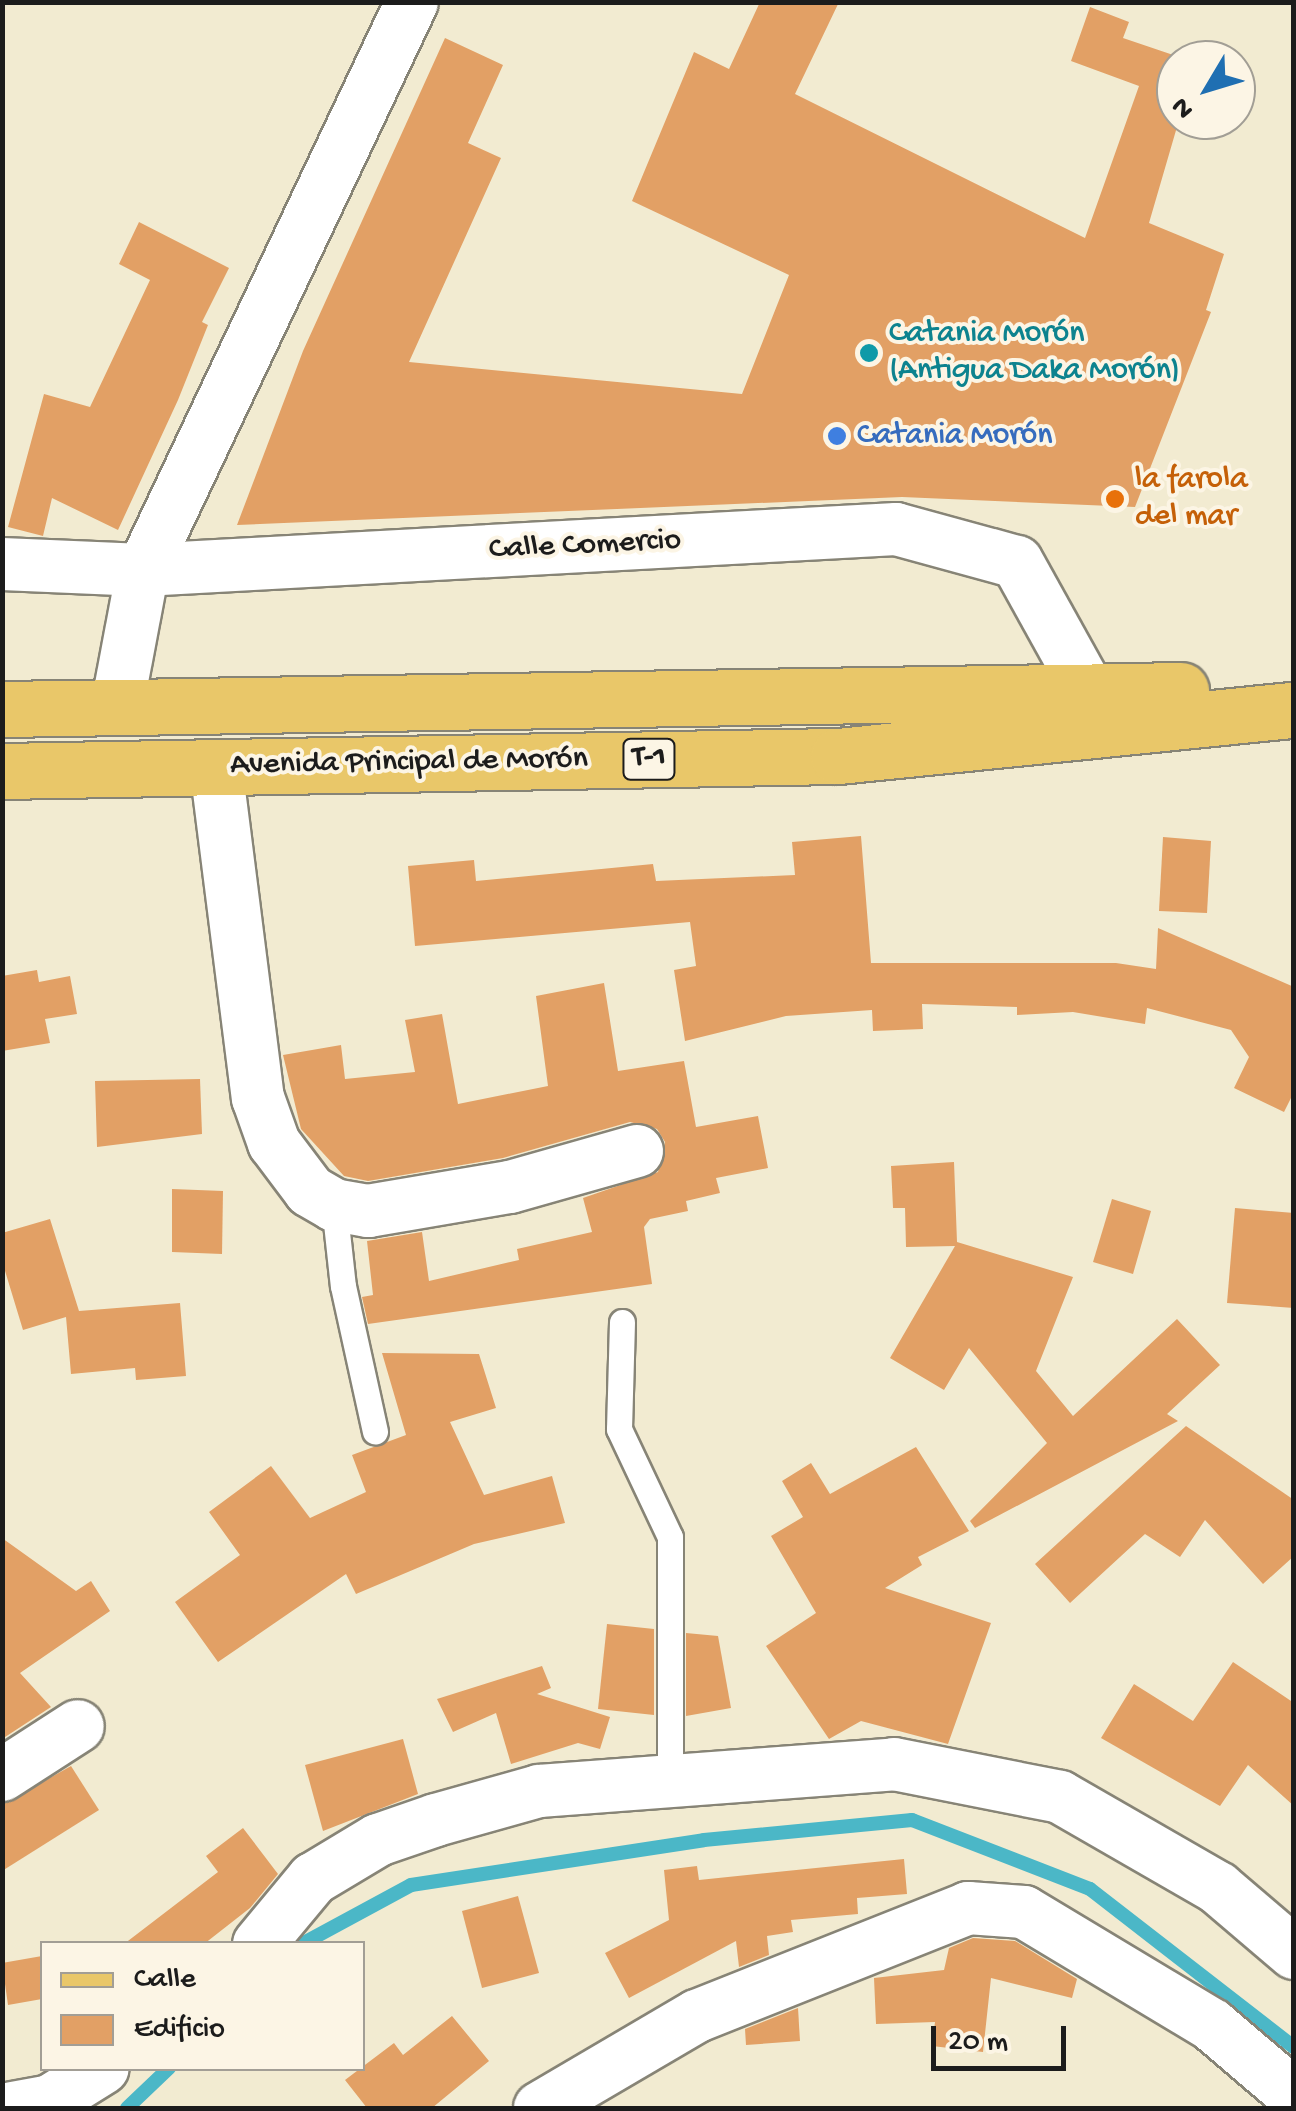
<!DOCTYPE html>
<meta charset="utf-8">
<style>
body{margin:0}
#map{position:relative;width:1296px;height:2111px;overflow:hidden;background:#f2ebd1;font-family:"Gochi Hand",sans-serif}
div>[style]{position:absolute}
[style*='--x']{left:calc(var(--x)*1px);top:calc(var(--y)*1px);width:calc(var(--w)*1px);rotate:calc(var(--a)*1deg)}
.stream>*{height:14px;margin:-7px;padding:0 7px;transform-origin:7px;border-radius:7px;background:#4bb7c7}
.building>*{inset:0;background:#e2a065}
.roads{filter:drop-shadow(2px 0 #878476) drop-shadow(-2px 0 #878476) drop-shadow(0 2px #878476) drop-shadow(0 -2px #878476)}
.service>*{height:25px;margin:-12.5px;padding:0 12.5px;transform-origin:12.5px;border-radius:12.5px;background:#fff}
.minor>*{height:52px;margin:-26px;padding:0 26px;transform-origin:26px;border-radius:26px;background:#fff}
.primary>*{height:55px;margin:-27.5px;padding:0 27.5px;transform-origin:27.5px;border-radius:27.5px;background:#e9c769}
.dots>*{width:28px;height:28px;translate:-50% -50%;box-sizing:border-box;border:5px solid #fcf5e5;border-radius:50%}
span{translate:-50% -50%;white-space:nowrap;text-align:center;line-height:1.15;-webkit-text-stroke:8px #fcf5e5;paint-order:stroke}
.shield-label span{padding:2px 8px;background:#fcf5e5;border:2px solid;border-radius:8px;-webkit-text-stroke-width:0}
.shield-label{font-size:30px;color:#1c1c1c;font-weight:700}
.culture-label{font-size:32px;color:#0d838f}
.left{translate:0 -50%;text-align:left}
.shop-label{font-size:32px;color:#366cbe}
.food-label{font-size:32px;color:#c56008}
.street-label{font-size:32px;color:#1c1c1c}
.frame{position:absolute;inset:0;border:5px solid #1c1c1c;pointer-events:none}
.legend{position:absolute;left:40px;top:1941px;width:325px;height:130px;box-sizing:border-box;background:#fcf5e5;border:2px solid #a29e95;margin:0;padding:12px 18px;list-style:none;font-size:30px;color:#1c1c1c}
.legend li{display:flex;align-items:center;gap:20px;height:50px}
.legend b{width:50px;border:2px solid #a29e95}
.north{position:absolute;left:1156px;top:40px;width:100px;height:100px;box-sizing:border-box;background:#fcf5e5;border:2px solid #a29e95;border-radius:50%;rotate:232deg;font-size:28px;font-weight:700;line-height:40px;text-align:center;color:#1c1c1c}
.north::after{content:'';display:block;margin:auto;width:35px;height:45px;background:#1f6fb2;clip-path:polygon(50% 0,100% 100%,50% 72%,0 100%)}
.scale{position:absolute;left:931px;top:2026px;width:135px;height:45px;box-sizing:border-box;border:5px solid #1c1c1c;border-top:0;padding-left:12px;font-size:30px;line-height:35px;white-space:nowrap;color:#1c1c1c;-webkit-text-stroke:8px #fcf5e5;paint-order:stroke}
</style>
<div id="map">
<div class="stream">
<i style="--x:302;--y:1944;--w:124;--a:-28.4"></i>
<i style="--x:411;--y:1885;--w:296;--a:-8.7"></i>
<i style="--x:704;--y:1840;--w:209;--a:-5.5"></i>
<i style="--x:912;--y:1820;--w:191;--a:21.2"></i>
<i style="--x:1090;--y:1889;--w:258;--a:37.8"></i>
<i style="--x:127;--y:2108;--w:58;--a:-43.6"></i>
</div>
<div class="building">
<i style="clip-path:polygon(760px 2px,839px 2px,795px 94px,1085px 238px,1139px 86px,1071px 61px,1090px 7px,1129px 22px,1123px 38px,1188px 60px,1176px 60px,1179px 120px,1149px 223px,1224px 254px,1206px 310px,1211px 312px,1135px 507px,902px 497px,237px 525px,303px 351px,445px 38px,503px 65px,468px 143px,501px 158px,409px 362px,742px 394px,789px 275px,632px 201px,694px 52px,729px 69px)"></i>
<i style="clip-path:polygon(139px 222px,229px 268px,202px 322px,208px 325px,178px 400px,118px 530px,52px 498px,43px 536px,8px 527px,44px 394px,90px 407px,150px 280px,119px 264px)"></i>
<i style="clip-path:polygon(861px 836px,871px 963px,1116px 963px,1156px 969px,1158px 928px,1294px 987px,1294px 1092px,1284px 1112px,1234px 1088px,1249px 1057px,1231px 1030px,1147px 1008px,1145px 1024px,1073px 1012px,1017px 1015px,1017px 1007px,922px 1004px,923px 1029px,873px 1031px,872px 1010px,786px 1016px,685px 1041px,674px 970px,696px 966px,690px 922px,415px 946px,408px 866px,474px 860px,476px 881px,653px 864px,656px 881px,795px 875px,792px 842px)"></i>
<i style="clip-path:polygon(1163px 837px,1211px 841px,1207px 913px,1159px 911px)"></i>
<i style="clip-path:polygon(37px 970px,39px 982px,70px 976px,77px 1014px,45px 1019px,50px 1043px,2px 1051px,2px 976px)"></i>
<i style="clip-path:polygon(604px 983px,618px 1071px,684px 1061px,696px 1127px,758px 1116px,768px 1168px,716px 1178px,720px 1193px,686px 1201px,688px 1211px,650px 1219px,644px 1227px,652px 1284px,368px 1324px,362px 1297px,373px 1295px,367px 1241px,422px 1232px,429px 1281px,519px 1260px,517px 1249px,592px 1232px,583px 1198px,658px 1172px,665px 1142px,657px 1129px,630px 1122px,503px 1158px,368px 1181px,344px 1176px,301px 1129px,283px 1055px,341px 1045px,345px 1079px,415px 1072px,405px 1020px,442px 1014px,458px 1104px,548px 1086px,536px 996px)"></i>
<i style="clip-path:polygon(200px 1079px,202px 1134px,97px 1147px,95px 1081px)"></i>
<i style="clip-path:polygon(954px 1162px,957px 1242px,1073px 1277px,1036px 1371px,1073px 1416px,1177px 1319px,1220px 1365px,1167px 1414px,1178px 1421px,975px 1528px,970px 1521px,1047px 1443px,969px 1348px,944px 1390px,890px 1358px,955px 1246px,906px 1247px,905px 1208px,893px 1208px,891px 1166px)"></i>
<i style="clip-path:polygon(172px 1189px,223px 1191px,222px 1254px,172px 1252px)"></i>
<i style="clip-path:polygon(1112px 1199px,1151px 1211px,1133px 1274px,1093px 1262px)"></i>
<i style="clip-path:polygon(1235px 1208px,1294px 1213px,1294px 1308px,1227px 1303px)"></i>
<i style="clip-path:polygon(50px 1219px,79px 1311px,180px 1303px,186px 1376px,136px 1380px,135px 1368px,71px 1374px,66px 1317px,23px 1330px,2px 1261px,2px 1233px)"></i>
<i style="clip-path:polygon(382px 1353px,479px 1354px,496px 1408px,450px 1422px,484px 1495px,552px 1476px,565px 1523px,474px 1544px,356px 1594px,346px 1574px,218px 1662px,175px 1602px,240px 1555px,209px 1512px,271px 1466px,310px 1518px,366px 1492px,352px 1455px,406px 1435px)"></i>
<i style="clip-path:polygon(1186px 1426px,1294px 1500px,1294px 1556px,1263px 1584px,1205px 1520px,1180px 1557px,1145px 1534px,1070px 1603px,1035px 1564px)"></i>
<i style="clip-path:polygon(916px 1447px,969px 1531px,918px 1557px,922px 1565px,885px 1588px,991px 1623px,948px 1744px,861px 1721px,829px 1739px,766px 1646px,816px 1613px,771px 1536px,803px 1517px,782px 1481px,811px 1463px,830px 1494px)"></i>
<i style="clip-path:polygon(2px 1538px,76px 1591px,91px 1581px,110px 1611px,20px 1673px,51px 1707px,2px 1739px)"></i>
<i style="clip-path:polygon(607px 1624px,654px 1629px,654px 1715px,598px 1709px)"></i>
<i style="clip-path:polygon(686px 1633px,718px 1636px,731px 1708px,686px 1716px)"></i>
<i style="clip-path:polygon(1233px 1662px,1294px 1703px,1294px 1806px,1248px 1765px,1220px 1806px,1101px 1738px,1134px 1684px,1193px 1721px)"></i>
<i style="clip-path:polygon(542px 1666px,551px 1688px,537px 1694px,610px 1717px,600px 1749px,578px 1743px,511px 1764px,496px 1713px,453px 1732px,437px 1699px)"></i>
<i style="clip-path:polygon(403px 1739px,418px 1794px,323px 1831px,305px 1765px)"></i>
<i style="clip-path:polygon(71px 1766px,99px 1810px,2px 1871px,2px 1805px)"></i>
<i style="clip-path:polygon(243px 1828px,278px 1874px,250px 1908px,204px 1944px,124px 1944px,218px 1872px,206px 1856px)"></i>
<i style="clip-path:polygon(904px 1859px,907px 1894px,857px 1898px,858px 1914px,791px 1920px,793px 1932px,767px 1936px,769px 1955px,739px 1967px,736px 1941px,629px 1998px,605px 1953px,669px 1920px,664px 1870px,697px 1866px,699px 1880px)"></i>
<i style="clip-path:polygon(518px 1896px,539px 1973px,482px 1988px,462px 1911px)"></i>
<i style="clip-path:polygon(973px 1938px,1015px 1941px,1077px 1979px,1072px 1998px,991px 1978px,983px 2052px,932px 2046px,935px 2022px,876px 2024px,874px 1978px,944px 1970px,949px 1948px)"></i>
<i style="clip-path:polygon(42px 1956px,42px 1999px,8px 2005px,2px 1963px)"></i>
<i style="clip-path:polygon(798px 2008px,800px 2041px,746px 2045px,745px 2029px)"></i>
<i style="clip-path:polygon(452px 2016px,489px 2061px,432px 2108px,367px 2108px,345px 2080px,394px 2043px,403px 2055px)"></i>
</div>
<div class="roads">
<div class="service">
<i style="--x:334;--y:1205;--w:81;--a:83.7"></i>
<i style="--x:343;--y:1286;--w:149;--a:77.6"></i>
<i style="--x:622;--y:1322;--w:107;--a:91.6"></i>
<i style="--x:619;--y:1429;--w:119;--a:64.7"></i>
<i style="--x:670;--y:1537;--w:240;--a:90"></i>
</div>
<div class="minor">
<i style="--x:2;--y:564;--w:141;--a:2.4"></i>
<i style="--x:143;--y:570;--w:754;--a:-3.12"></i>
<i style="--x:896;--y:529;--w:125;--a:15.3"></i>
<i style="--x:1017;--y:562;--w:146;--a:61"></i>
<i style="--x:117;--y:707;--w:139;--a:-79.3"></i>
<i style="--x:143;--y:570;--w:628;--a:-64.66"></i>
<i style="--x:216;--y:767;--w:334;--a:82.8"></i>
<i style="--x:258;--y:1098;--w:48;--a:70.4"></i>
<i style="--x:274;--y:1143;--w:60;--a:53.1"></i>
<i style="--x:310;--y:1191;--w:28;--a:30"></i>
<i style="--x:334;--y:1205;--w:35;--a:10"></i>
<i style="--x:368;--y:1211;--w:144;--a:-9.6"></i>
<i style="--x:510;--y:1187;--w:132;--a:-15.8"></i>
<i style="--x:2;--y:1775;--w:90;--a:-32.8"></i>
<i style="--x:259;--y:1944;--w:85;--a:-50.3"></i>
<i style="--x:313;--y:1879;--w:76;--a:-31"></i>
<i style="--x:378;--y:1840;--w:61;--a:-19"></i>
<i style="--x:436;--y:1820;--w:107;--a:-15.7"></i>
<i style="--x:539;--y:1791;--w:356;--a:-4.3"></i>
<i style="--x:894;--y:1764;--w:169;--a:11.2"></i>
<i style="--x:1060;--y:1797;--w:182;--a:29.9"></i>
<i style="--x:1218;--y:1888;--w:100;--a:40.5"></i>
<i style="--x:12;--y:2108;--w:39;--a:-10"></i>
<i style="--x:50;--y:2101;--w:62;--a:-31.9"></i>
<i style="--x:540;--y:2108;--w:182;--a:-30.4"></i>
<i style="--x:697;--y:2016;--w:292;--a:-21.7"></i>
<i style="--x:968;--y:1908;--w:56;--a:4.1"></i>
<i style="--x:1024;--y:1912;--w:219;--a:31"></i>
<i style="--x:1212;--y:2025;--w:108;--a:40.5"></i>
</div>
<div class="primary">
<i style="--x:2;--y:709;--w:1179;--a:-0.92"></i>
<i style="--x:2;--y:771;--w:836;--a:-1.03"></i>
<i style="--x:838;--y:756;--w:458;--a:-5.8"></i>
</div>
</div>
<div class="dots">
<i style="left:869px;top:353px;background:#0f9aa8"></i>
<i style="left:837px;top:436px;background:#3f7fe0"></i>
<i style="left:1115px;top:499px;background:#e8710a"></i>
</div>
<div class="shield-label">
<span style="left:649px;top:759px">T-1</span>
</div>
<div class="culture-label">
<span class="left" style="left:889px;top:353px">Catania Morón<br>(Antigua Daka Morón)</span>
</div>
<div class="shop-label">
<span class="left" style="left:857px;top:436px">Catania Morón</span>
</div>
<div class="food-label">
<span class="left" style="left:1135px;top:499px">la farola<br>del mar</span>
</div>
<div class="street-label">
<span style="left:585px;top:546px;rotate:-3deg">Calle Comercio</span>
<span style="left:409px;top:763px;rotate:-1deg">Avenida Principal de Morón</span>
</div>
<div class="frame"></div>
<ul class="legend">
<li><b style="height:12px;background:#e9c769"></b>Calle</li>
<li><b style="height:28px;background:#e2a065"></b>Edificio</li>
</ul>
<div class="north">N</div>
<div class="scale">20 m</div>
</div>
